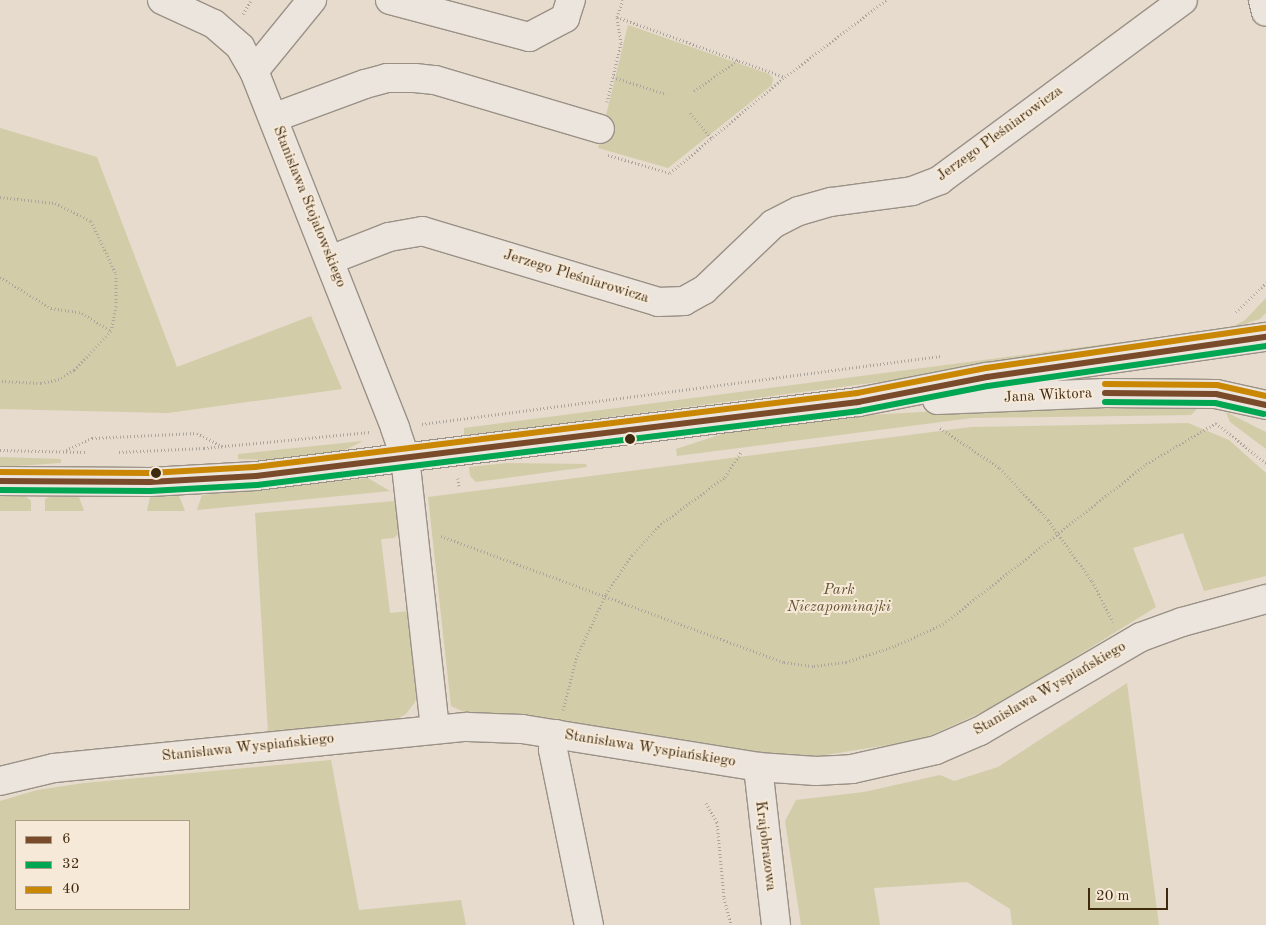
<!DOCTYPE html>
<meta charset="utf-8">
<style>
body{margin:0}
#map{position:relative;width:1266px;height:925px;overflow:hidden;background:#e6dbcc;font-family:"Old Standard TT",serif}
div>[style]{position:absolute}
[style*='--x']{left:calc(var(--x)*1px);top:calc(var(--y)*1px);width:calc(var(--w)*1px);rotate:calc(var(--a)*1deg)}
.green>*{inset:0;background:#d2cca9}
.path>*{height:3px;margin-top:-1.5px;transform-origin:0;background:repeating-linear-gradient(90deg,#aba59c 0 1px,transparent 0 3.5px)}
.roads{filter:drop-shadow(1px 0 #9a9186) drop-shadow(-1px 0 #9a9186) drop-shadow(0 1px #9a9186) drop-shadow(0 -1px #9a9186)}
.minor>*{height:28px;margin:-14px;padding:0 14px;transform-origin:14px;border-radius:14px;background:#ebe5de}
.bus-1>*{height:6px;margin:-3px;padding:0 3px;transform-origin:3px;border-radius:3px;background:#7a4b2a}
.bus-2>*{height:6px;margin:-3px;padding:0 3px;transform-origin:3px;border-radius:3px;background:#00a651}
.bus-3>*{height:6px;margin:-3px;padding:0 3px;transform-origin:3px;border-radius:3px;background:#c98704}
.dots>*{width:14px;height:14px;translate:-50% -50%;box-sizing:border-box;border:2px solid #f6e9d7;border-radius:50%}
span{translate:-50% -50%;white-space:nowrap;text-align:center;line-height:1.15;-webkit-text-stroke:4px #f6e9d7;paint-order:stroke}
.street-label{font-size:15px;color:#3f2a0f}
.park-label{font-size:15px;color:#604f2e;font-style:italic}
.legend{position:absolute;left:15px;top:820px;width:175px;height:90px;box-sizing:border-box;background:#f6e9d7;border:1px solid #ad9d87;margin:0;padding:6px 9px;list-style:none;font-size:15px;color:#3f2a0f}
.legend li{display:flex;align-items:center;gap:10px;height:25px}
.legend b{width:25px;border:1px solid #ad9d87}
.scale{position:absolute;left:1088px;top:888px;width:80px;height:22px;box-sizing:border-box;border:2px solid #3f2a0f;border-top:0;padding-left:6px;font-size:15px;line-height:18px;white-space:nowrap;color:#3f2a0f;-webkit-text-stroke:4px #f6e9d7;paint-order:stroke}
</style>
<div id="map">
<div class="green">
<i style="clip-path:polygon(628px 25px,769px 74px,773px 78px,772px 85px,668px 168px,598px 148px)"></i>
<i style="clip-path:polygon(0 128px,97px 157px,177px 367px,311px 316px,342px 389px,168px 413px,0 409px)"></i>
<i style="clip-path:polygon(1266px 298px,1266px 313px,1260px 319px,1226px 330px,1245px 320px)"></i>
<i style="clip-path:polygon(1198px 332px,1198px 337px,994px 367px,464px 436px,464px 428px)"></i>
<i style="clip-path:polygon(1199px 407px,1191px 415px,972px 418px,677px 456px,676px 449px,728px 432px,849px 416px,959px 410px)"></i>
<i style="clip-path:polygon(1226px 412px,1266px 432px,1266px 449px,1230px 422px)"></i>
<i style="clip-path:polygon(1188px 423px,1229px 440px,1266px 473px,1266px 576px,1204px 591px,1183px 533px,1133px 548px,1156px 607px,998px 705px,920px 740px,819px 756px,769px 754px,523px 715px,464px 712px,451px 706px,428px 497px,971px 427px)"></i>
<i style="clip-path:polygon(363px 441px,341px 452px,267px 460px,238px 459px,238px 454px)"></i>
<i style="clip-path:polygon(0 457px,61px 459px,61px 463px,0 467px)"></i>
<i style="clip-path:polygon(507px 463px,586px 464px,587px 467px,476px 482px,470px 476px,469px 467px)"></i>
<i style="clip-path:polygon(368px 478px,390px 491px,197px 510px,202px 495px)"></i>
<i style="clip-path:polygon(0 496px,25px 496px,31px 501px,31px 511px,0 511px)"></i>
<i style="clip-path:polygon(179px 496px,185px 511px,147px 511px,150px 497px)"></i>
<i style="clip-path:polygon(49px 497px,79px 497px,84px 511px,45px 511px,45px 499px)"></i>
<i style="clip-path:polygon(395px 501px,401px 531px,394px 538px,381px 539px,390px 613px,410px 611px,418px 689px,415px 702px,406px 714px,394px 721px,268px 733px,255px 513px)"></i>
<i style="clip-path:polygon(1127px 683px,1159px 925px,1012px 925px,1010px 909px,967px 882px,874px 888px,880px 925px,801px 925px,785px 821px,796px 800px,864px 792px,940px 775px,954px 781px,998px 767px)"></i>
<i style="clip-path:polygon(evenodd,331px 760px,359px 910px,461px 900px,466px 925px,0 925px,0 801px,37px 790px,84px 783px,331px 760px,189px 821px,189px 909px,16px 909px,16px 821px,189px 821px)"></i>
</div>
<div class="path">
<i style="--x:243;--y:14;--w:16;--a:-60"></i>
<i style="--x:617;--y:17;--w:178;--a:19.7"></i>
<i style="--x:613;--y:77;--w:56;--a:17.8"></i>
<i style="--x:694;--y:91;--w:54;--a:-35.2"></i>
<i style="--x:607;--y:102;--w:61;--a:-76.7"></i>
<i style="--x:621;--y:43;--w:26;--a:-99"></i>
<i style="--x:617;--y:17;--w:18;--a:-71"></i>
<i style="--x:690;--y:113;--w:33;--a:49"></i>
<i style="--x:608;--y:155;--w:65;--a:16.2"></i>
<i style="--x:670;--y:173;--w:150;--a:-39.9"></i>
<i style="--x:785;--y:77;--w:127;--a:-37.3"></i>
<i style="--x:0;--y:197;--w:55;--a:6.2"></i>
<i style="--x:55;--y:203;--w:40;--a:26.6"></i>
<i style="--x:91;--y:221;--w:59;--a:64.7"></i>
<i style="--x:116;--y:274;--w:32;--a:90"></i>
<i style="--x:116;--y:306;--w:25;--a:101"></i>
<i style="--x:111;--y:331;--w:54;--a:133.5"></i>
<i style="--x:74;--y:370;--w:17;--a:149"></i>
<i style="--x:59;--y:379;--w:18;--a:167"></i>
<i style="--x:41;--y:383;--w:41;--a:-177.2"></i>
<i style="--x:0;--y:277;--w:60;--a:31.3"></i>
<i style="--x:51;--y:308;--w:31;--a:9"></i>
<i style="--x:82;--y:313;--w:34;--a:32"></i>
<i style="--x:1236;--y:312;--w:42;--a:-44"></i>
<i style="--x:1216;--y:423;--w:64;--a:38.7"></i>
<i style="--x:422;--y:424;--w:523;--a:-7.46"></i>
<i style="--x:940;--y:428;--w:72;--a:33.7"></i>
<i style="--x:1000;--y:468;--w:71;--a:47.3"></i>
<i style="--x:1048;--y:520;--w:75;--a:54.2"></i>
<i style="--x:1092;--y:581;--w:46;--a:62.9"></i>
<i style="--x:0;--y:450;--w:85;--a:1.3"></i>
<i style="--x:66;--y:450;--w:29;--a:-25"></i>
<i style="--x:92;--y:438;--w:105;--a:-2.7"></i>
<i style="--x:197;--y:433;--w:30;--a:28"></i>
<i style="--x:119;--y:452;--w:85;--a:-2.7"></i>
<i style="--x:204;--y:448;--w:166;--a:-5.5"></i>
<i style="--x:458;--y:478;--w:10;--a:84"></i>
<i style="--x:441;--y:536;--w:365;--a:20.2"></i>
<i style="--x:784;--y:662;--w:30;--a:8"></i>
<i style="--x:814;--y:666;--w:32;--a:-7"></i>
<i style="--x:846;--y:662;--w:52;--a:-18.1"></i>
<i style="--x:895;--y:646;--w:53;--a:-24.6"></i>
<i style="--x:943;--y:624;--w:258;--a:-38.2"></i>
<i style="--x:1146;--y:464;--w:81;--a:-30.4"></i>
<i style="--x:563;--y:710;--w:56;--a:-75.5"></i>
<i style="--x:577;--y:656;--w:68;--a:-64.9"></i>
<i style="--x:606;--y:594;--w:47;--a:-56.3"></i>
<i style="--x:632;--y:555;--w:42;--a:-46.9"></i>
<i style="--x:661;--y:524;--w:79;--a:-36.3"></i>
<i style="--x:725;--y:477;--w:30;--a:-57"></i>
<i style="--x:706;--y:803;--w:22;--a:60"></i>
<i style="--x:717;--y:822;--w:76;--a:84.7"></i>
<i style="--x:724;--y:898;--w:28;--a:75"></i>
</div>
<div class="roads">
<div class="minor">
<i style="--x:162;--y:0;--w:57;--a:24.8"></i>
<i style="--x:214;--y:24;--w:35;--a:41"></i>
<i style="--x:240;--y:47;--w:28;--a:60"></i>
<i style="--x:254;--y:71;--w:384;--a:68.4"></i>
<i style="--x:395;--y:428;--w:31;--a:71"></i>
<i style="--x:405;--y:457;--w:274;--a:83.7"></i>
<i style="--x:390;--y:0;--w:144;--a:14.9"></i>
<i style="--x:529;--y:37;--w:41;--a:-27.8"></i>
<i style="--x:565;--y:18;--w:19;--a:-72"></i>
<i style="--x:1263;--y:0;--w:12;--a:76"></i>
<i style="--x:254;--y:71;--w:92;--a:-50.8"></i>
<i style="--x:273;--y:118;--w:98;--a:-20.3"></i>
<i style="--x:365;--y:84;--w:23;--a:-15"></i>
<i style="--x:387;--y:78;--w:28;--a:0"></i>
<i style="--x:415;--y:78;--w:20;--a:6"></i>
<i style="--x:435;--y:80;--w:172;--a:16.5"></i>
<i style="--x:330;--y:260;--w:63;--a:-21.3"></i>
<i style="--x:389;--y:237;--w:34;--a:-10"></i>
<i style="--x:422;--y:231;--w:246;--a:16.7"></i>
<i style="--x:658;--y:302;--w:26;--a:-2"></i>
<i style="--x:684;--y:301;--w:23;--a:-29"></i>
<i style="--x:704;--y:290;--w:95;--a:-43.7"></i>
<i style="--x:773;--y:224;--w:29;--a:-27"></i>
<i style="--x:799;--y:211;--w:33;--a:-16"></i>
<i style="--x:831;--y:202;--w:82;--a:-7.7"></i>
<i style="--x:912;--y:191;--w:30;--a:-21"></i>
<i style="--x:940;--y:180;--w:302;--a:-36.5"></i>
<i style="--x:937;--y:400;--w:168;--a:-2.4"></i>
<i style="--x:1105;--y:393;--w:111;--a:0.5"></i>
<i style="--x:1216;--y:394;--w:51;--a:12.4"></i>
<i style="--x:0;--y:481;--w:150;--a:0.4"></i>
<i style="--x:150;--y:482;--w:106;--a:-3.2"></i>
<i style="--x:256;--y:476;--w:607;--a:-7.01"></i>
<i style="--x:858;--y:402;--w:131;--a:-11"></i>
<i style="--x:987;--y:377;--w:282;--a:-8.2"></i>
<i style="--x:556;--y:734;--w:16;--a:101"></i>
<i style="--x:553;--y:750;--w:179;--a:78.4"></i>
<i style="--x:758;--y:767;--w:159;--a:83.5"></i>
<i style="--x:0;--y:781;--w:56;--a:-13.5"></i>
<i style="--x:54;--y:768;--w:416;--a:-5.7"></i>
<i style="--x:468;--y:727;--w:54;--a:2.1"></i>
<i style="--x:522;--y:729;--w:239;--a:9.1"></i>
<i style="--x:758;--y:767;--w:58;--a:3.9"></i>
<i style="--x:816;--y:771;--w:36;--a:-3"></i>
<i style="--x:852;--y:769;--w:86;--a:-12.7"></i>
<i style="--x:936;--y:750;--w:48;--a:-23.4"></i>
<i style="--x:980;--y:731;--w:186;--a:-30.3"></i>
<i style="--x:1141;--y:637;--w:44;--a:-20.1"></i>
<i style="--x:1182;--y:622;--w:87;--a:-15.3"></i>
</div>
</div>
<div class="bus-1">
<i style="--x:1105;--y:393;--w:111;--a:0.5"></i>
<i style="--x:1216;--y:394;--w:51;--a:12.4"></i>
<i style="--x:0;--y:481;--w:150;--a:0.4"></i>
<i style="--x:150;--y:482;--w:106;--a:-3.2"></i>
<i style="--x:256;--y:476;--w:607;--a:-7.01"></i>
<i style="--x:858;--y:402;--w:131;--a:-11"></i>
<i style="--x:987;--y:377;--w:282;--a:-8.2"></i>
</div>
<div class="bus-2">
<i style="--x:1105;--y:402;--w:110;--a:0.5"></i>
<i style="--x:1215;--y:403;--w:50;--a:12.7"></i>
<i style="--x:0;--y:490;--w:150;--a:0.4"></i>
<i style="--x:150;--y:491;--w:107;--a:-3.2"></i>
<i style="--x:257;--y:485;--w:607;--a:-7.01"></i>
<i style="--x:859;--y:411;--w:131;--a:-11"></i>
<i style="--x:988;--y:386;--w:281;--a:-8.2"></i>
</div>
<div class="bus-3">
<i style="--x:1105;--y:384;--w:112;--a:0.5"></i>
<i style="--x:1217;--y:385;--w:50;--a:12.7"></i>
<i style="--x:0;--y:472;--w:150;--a:0.4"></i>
<i style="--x:150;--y:473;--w:105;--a:-3.3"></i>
<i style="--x:255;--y:467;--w:607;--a:-7.01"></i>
<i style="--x:857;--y:393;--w:131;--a:-11"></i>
<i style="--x:986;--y:368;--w:282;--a:-8.2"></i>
</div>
<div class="dots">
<i style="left:630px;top:439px;background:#3f2a0f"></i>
<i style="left:156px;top:473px;background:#3f2a0f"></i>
</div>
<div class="street-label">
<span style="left:1000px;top:134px;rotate:-36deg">Jerzego Pleśniarowicza</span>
<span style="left:309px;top:207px;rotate:68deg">Stanisława Stojałowskiego</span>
<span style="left:576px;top:277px;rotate:17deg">Jerzego Pleśniarowicza</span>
<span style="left:1048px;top:396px;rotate:-3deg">Jana Wiktora</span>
<span style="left:1050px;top:689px;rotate:-30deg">Stanisława Wyspiańskiego</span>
<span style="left:248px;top:748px;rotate:-6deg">Stanisława Wyspiańskiego</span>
<span style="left:650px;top:749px;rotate:9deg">Stanisława Wyspiańskiego</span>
<span style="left:765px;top:846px;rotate:83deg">Krajobrazowa</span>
</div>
<div class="park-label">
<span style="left:839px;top:599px">Park<br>Niezapominajki</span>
</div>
<ul class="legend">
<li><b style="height:6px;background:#7a4b2a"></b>6</li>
<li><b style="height:6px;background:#00a651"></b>32</li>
<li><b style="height:6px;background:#c98704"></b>40</li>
</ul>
<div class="scale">20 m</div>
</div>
